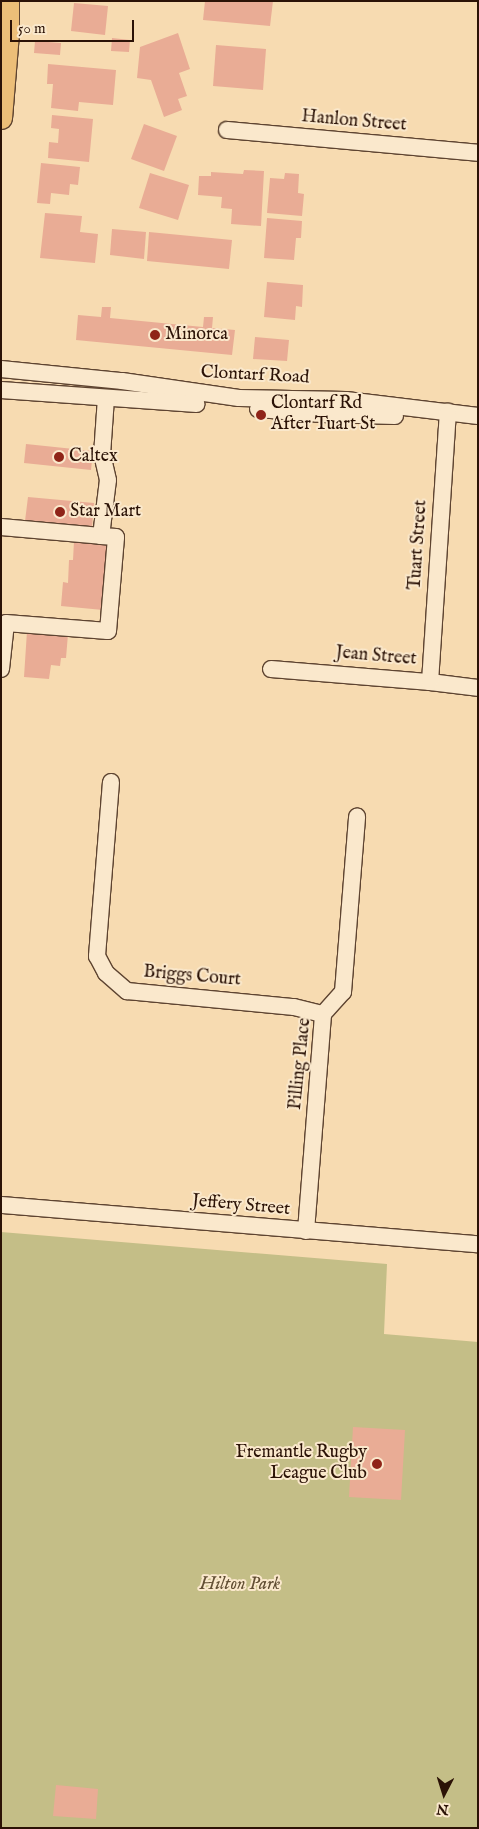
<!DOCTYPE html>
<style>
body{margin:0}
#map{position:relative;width:479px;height:1829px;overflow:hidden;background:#f7dbb1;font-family:"IM FELL English",serif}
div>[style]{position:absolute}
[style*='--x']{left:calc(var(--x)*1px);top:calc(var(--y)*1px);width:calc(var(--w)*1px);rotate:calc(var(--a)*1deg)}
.green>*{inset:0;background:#c4be87}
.building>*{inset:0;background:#e9ac95}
.roads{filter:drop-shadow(1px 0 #5e4431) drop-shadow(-1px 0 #5e4431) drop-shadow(0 1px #5e4431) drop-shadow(0 -1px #5e4431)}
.minor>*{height:16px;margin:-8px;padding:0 8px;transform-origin:8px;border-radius:8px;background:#fae8cc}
.major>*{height:21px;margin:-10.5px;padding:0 10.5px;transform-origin:10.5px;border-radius:10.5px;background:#ecbe78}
.dots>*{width:14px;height:14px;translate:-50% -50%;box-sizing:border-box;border:2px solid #fae8cc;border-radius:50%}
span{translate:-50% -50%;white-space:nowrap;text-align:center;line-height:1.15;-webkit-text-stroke:4px #fae8cc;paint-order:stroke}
.street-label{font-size:18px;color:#2b1206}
.poi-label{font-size:18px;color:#2b1206}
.left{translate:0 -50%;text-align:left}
.right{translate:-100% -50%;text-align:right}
.park-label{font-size:18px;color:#614e33;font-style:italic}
.frame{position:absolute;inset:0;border:2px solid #2b1206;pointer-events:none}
.north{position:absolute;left:419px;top:1769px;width:50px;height:50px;-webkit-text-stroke:4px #fae8cc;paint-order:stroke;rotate:185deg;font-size:14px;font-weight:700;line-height:20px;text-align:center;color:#2b1206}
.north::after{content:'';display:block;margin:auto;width:18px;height:22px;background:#2b1206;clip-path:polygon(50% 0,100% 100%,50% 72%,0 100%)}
.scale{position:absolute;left:10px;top:20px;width:124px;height:22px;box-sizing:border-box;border:2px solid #2b1206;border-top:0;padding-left:6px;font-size:15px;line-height:18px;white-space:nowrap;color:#2b1206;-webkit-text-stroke:4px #fae8cc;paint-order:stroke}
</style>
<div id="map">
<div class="green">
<i style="clip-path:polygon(1px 1232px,387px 1264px,384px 1334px,478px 1342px,478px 1828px,1px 1828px)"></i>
</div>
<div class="building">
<i style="clip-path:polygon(205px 1px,273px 1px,270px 26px,203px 20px)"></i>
<i style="clip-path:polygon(74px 3px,108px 6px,105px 35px,71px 31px)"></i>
<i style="clip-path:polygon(178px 33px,190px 69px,179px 73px,187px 96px,178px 99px,182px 110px,164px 117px,151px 80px,137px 78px,140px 47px)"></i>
<i style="clip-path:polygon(112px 38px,130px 40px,129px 52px,111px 51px)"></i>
<i style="clip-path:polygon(35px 41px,61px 43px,60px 55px,34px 53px)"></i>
<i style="clip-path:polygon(216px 45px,266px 49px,263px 90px,213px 86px)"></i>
<i style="clip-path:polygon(48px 64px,116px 70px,113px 105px,79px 102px,78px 111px,51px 108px,53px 84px,47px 84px)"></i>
<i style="clip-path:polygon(52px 115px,93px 119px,89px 162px,48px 158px,49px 142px,58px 143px,59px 129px,51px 128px)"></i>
<i style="clip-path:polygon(144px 124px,177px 136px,164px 171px,131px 159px)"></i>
<i style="clip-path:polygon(41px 163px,80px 167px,78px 185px,70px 184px,69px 195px,51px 193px,50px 204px,37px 203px)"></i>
<i style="clip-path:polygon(244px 170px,264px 171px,261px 226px,231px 224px,232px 209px,221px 208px,222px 197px,198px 195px,199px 176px,211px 176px,211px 172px,243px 174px)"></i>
<i style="clip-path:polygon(150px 173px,189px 185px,178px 220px,139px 208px)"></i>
<i style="clip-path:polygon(285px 173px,299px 174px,298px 193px,304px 194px,302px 216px,267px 213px,270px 178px,284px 179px)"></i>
<i style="clip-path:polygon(45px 213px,82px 216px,80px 232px,98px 234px,95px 263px,40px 258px)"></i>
<i style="clip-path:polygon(267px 218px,302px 221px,301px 238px,296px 238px,294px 260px,264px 258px)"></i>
<i style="clip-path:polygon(112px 229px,146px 232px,144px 259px,110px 255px)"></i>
<i style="clip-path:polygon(149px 232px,232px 240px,229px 269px,147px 261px)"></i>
<i style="clip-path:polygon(267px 282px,303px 285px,302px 307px,296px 306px,295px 320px,264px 317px)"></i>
<i style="clip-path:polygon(102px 307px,111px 307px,110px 318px,203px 327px,204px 317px,213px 317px,212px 328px,235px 330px,232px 355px,76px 340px,78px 315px,101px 317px)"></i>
<i style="clip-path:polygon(255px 337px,289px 340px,287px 361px,253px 359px)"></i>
<i style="clip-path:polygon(26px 444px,93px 451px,91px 470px,24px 463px)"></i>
<i style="clip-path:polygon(28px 497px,94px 503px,92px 527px,25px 521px)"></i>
<i style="clip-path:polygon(74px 541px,108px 544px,103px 610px,61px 606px,63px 582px,68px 583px,69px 560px,73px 560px)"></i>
<i style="clip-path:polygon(27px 631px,68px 634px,66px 658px,61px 658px,60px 666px,51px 665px,49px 679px,24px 677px)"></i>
<i style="clip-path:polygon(353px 1427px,405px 1430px,401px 1500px,349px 1497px)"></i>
<i style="clip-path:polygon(56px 1785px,98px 1789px,96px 1819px,53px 1816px)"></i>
</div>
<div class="roads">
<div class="minor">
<i style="--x:227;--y:130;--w:252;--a:5.2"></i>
<i style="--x:1;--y:369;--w:122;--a:5.7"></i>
<i style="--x:122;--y:381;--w:118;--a:8.3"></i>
<i style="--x:239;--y:398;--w:107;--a:1.1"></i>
<i style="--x:346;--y:400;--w:133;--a:6.9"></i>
<i style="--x:1;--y:390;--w:196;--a:4.1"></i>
<i style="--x:258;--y:409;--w:64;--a:4.5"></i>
<i style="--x:322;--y:414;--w:73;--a:1.6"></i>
<i style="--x:1;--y:527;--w:100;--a:5.1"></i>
<i style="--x:101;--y:536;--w:56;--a:-82.9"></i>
<i style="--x:108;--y:480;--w:26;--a:-103"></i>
<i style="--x:102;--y:455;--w:57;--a:-86"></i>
<i style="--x:1;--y:669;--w:46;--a:-83.8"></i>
<i style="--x:6;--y:623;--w:102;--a:4.5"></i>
<i style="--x:108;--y:631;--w:94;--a:-85.1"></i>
<i style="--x:116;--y:537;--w:15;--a:-176"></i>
<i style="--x:271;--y:669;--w:160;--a:4.7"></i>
<i style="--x:430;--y:682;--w:48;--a:7.1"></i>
<i style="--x:430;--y:682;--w:271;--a:-86.2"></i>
<i style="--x:111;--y:782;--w:175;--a:94.6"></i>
<i style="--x:97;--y:956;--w:19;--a:62"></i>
<i style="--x:106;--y:973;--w:28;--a:41"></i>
<i style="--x:127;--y:991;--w:168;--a:5.5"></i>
<i style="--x:294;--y:1007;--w:30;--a:14"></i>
<i style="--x:1;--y:1205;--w:479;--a:4.7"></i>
<i style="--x:306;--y:1231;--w:218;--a:-85.5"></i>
<i style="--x:323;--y:1014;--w:30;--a:-48"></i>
<i style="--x:343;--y:992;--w:176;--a:-85.4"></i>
</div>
<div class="major">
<i style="--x:1;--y:118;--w:85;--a:-85.3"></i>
<i style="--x:8;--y:33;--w:32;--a:-90"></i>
</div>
</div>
<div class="dots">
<i style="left:155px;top:335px;background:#8f2418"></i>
<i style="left:261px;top:415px;background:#8f2418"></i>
<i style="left:59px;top:457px;background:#8f2418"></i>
<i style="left:60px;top:512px;background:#8f2418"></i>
<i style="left:377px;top:1464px;background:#8f2418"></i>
</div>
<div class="street-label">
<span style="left:354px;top:122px;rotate:5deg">Hanlon Street</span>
<span style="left:255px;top:376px;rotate:3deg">Clontarf Road</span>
<span style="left:419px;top:545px;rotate:-86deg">Tuart Street</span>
<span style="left:376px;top:657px;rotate:5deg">Jean Street</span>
<span style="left:192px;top:977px;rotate:5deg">Briggs Court</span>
<span style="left:301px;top:1064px;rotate:-84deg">Pilling Place</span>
<span style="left:241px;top:1206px;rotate:5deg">Jeffery Street</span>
</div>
<div class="poi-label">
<span class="left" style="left:165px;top:335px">Minorca</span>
<span class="left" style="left:271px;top:415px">Clontarf Rd<br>After Tuart St</span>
<span class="left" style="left:69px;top:457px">Caltex</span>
<span class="left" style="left:70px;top:512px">Star Mart</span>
<span class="right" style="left:367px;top:1464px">Fremantle Rugby<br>League Club</span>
</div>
<div class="park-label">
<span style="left:240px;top:1585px">Hilton Park</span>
</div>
<div class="frame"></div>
<div class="north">N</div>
<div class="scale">50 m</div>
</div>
